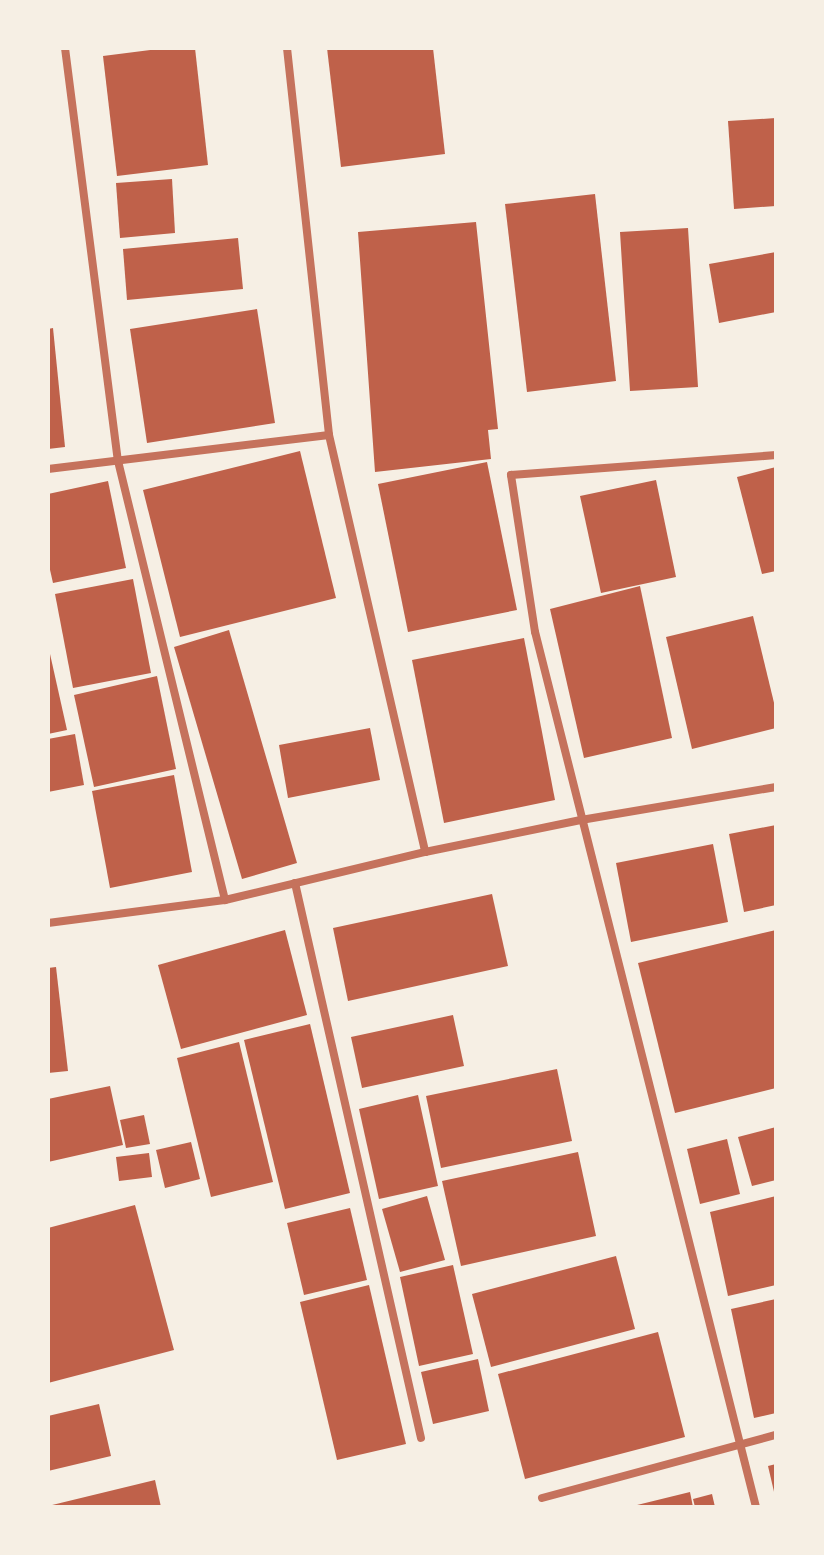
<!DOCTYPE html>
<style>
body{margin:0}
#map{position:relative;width:824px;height:1555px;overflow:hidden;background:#f6efe4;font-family:"Roboto Serif",serif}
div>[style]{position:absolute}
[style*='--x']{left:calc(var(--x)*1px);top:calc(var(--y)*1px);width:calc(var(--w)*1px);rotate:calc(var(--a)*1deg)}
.building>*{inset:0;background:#bf614a}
.minor>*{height:8px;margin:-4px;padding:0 4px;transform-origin:4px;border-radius:4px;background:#c5725c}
span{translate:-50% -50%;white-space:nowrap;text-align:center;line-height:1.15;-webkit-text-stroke:6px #f6efe4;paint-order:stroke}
.frame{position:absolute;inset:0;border:50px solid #f6efe4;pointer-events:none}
</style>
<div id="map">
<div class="building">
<i style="clip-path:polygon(166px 48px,195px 48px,208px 165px,117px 176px,103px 56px)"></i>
<i style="clip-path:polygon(327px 48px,433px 48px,445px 154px,341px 167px)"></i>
<i style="clip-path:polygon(776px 118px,776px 206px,734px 209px,728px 121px)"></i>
<i style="clip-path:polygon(172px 179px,175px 233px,120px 238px,116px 183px)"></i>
<i style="clip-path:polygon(595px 194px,616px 381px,527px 392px,505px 204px)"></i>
<i style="clip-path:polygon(476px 222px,498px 429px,488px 430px,491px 459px,375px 472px,358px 232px)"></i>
<i style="clip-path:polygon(688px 228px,698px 387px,630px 391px,620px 232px)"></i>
<i style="clip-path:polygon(238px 238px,243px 289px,127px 300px,123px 249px)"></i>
<i style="clip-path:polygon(776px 252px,776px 312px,719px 323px,709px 264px)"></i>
<i style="clip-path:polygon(257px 309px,275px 423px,147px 443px,130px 329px)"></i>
<i style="clip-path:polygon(53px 328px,65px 447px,48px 449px,48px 329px)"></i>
<i style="clip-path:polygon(300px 451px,336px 598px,180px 637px,143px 490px)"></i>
<i style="clip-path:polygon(487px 462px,517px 610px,408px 632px,378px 484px)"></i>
<i style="clip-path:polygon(776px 467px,776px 571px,762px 574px,737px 477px)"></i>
<i style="clip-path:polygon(656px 480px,676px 577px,601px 593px,580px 496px)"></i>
<i style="clip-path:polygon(108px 481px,126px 568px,53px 583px,48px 561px,48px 494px)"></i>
<i style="clip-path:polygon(133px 579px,151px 673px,73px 688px,55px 594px)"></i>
<i style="clip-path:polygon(640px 586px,672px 738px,584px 758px,550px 609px)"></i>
<i style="clip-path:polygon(753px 616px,776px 711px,776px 728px,692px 749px,666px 637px)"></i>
<i style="clip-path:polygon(229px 630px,297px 863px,242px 879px,174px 647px)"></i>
<i style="clip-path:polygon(524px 638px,555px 800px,444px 823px,412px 660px)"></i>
<i style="clip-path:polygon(48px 645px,67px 730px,48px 734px)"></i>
<i style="clip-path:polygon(157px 676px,176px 769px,94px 787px,74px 695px)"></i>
<i style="clip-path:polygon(370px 728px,380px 780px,288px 798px,279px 745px)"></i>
<i style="clip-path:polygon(75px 734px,84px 785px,48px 792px,48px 739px)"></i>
<i style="clip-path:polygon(174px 775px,192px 872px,110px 888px,92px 791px)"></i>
<i style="clip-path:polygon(776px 825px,776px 905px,744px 912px,729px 834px)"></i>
<i style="clip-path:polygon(713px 844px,728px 922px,631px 942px,616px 863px)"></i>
<i style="clip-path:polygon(492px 894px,508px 966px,348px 1001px,333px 928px)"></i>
<i style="clip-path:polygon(285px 930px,307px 1015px,181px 1049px,158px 965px)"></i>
<i style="clip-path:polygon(776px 930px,776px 1088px,675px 1113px,638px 963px)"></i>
<i style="clip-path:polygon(56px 967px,68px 1071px,48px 1073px,48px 968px)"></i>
<i style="clip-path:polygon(453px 1015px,464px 1066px,362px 1088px,351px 1037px)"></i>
<i style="clip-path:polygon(310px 1024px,350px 1193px,285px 1209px,244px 1040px)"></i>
<i style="clip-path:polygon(239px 1042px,273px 1182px,211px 1197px,177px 1058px)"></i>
<i style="clip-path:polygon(557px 1069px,572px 1141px,441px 1168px,426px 1096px)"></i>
<i style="clip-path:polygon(110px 1086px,123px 1145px,48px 1162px,48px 1099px)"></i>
<i style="clip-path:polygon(418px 1095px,438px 1186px,379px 1199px,359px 1109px)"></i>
<i style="clip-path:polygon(144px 1115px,150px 1144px,126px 1148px,120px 1120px)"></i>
<i style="clip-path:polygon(776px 1127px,776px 1180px,752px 1186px,738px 1137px)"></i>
<i style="clip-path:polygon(727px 1139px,740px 1194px,700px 1204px,687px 1149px)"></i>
<i style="clip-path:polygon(191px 1142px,200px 1179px,165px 1188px,156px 1150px)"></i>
<i style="clip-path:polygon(578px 1152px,596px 1236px,461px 1266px,442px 1181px)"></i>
<i style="clip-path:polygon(149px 1153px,152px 1177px,119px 1181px,116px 1157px)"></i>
<i style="clip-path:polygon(427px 1196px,445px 1260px,400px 1272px,382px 1209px)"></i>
<i style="clip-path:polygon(776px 1196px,776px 1285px,728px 1296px,710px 1212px)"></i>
<i style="clip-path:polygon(135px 1205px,174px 1350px,48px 1383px,48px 1228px)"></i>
<i style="clip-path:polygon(350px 1208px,367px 1280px,304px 1295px,287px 1223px)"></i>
<i style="clip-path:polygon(616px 1256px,635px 1329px,491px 1367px,472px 1294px)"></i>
<i style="clip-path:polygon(453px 1265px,473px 1354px,419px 1366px,400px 1277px)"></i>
<i style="clip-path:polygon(369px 1285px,406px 1444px,337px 1460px,300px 1302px)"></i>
<i style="clip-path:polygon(776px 1299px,776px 1413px,754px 1418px,731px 1309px)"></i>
<i style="clip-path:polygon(658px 1332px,685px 1437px,525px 1479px,498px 1374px)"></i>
<i style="clip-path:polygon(478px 1359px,489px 1411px,433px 1424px,421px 1372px)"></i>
<i style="clip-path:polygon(99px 1404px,111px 1456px,48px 1471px,48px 1416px)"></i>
<i style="clip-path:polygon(776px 1464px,776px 1496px,775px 1496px,768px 1466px)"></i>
<i style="clip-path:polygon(155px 1480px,161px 1507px,48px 1507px,48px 1506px)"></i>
<i style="clip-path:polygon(690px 1492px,693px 1507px,634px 1507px,633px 1506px)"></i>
<i style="clip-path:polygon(712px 1494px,715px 1507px,695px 1507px,693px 1499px)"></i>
</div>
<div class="minor">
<i style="--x:65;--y:48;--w:416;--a:82.7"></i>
<i style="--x:118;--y:461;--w:452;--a:76.3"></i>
<i style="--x:287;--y:48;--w:389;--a:83.8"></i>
<i style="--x:329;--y:435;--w:428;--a:77"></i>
<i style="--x:48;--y:469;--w:283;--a:-6.9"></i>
<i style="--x:295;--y:883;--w:569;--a:77.21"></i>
<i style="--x:48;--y:923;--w:178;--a:-7.4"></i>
<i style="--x:225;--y:900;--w:206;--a:-13.5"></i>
<i style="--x:425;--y:852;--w:159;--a:-11.6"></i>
<i style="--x:581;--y:820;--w:198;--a:-9.6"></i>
<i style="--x:542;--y:1498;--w:242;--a:-15.1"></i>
<i style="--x:756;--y:1507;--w:902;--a:-104.17"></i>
<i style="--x:535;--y:632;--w:159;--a:-98.7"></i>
<i style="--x:511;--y:475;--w:266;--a:-4.3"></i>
</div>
<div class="frame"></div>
</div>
